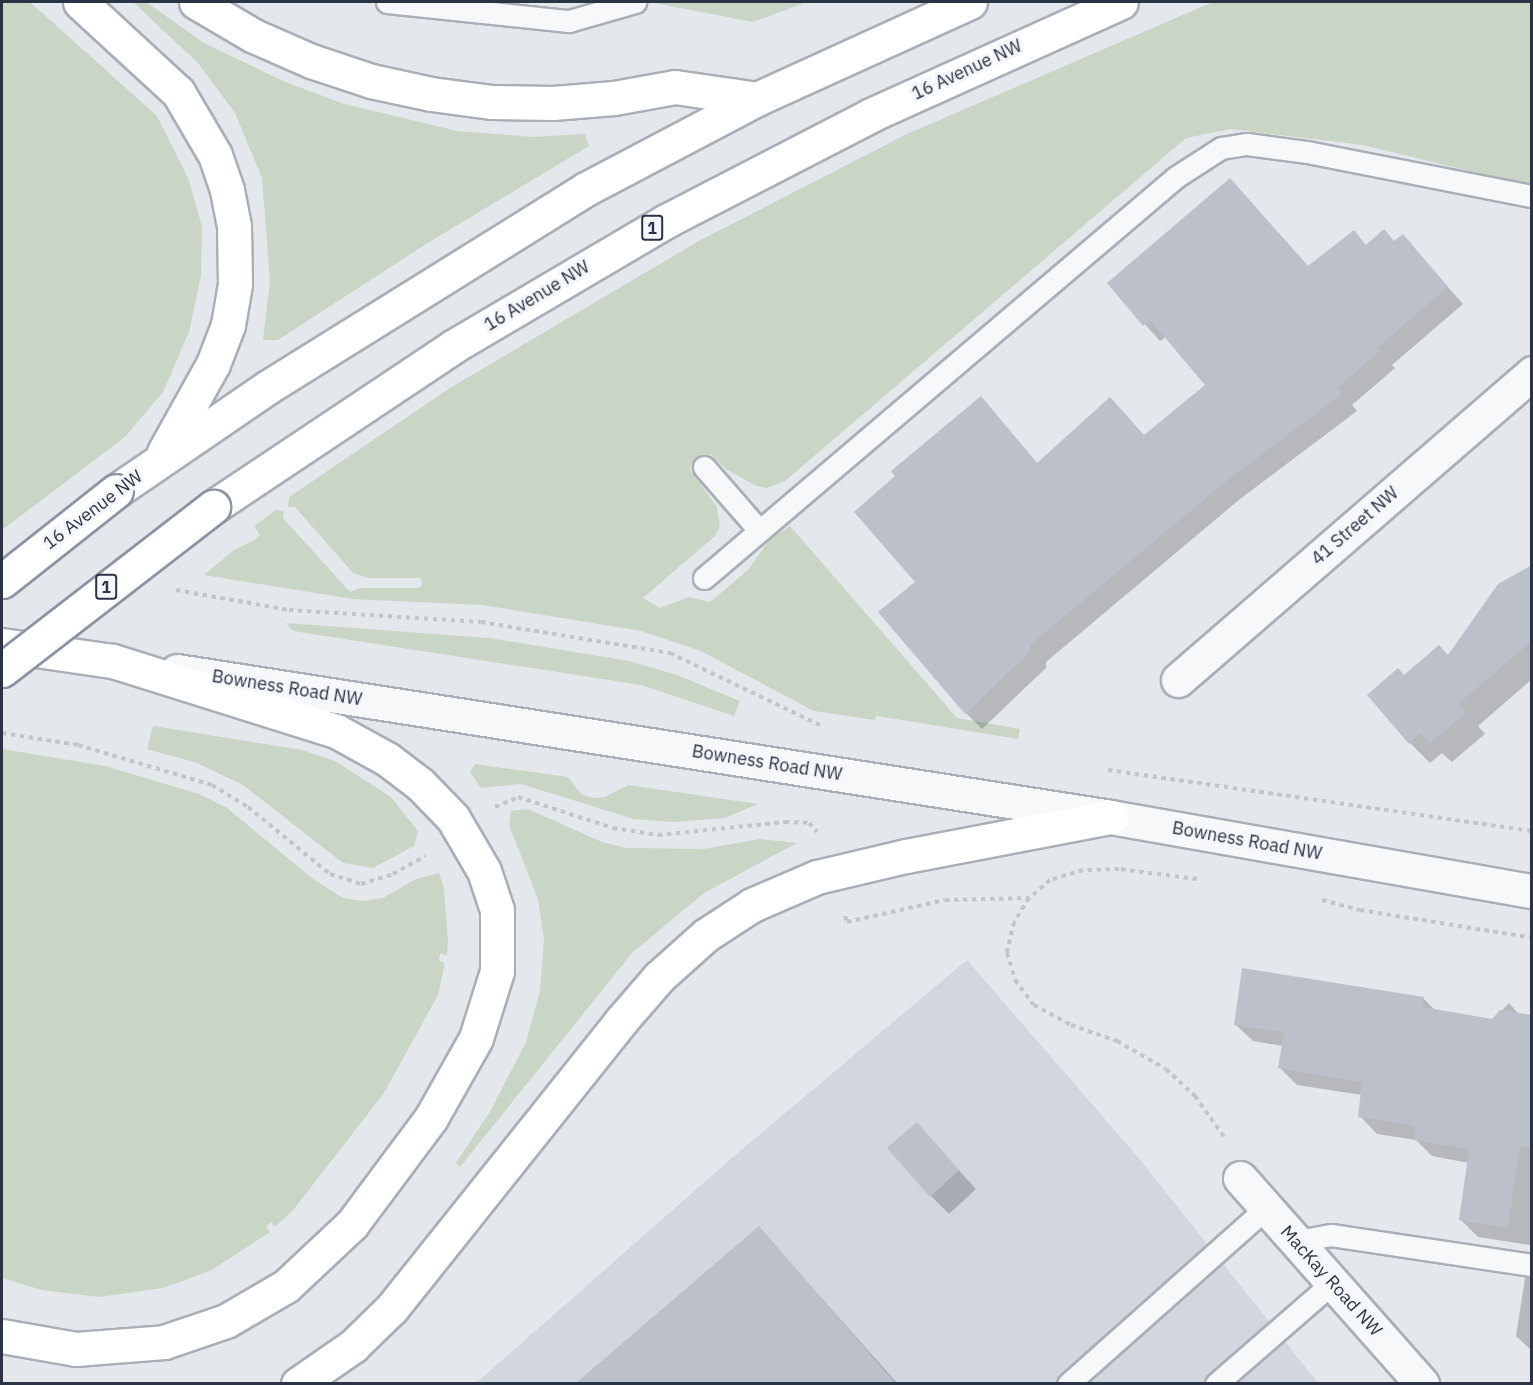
<!DOCTYPE html>
<style>
body{margin:0}
#map{position:relative;width:1533px;height:1385px;overflow:hidden;background:#e4e7ec;font-family:"IBM Plex Sans",sans-serif}
div>[style]{position:absolute}
[style*='--x']{left:calc(var(--x)*1px);top:calc(var(--y)*1px);width:calc(var(--w)*1px);rotate:calc(var(--a)*1deg)}
.built>*{inset:0;background:#d2d6de}
.green>*{inset:0;background:#c9d6c5}
.shadow>*{inset:0;background:#0003}
.building>*{inset:0;background:#bbc0ca}
.path>*{height:4px;margin-top:-2px;transform-origin:0;background:repeating-linear-gradient(90deg,#c2c5cb 0 4.5px,transparent 0 9px)}
.roads{filter:drop-shadow(2px 0 #a9aeb7) drop-shadow(-2px 0 #a9aeb7) drop-shadow(0 2px #a9aeb7) drop-shadow(0 -2px #a9aeb7)}
.service>*{height:21px;margin:-10.5px;padding:0 10.5px;transform-origin:10.5px;border-radius:10.5px;background:#f7f8fa}
.minor>*{height:33px;margin:-16.5px;padding:0 16.5px;transform-origin:16.5px;border-radius:16.5px;background:#f7f8fa}
.tertiary>*{height:33px;margin:-16.5px;padding:0 16.5px;transform-origin:16.5px;border-radius:16.5px;background:#f7f8fa}
.primary>*{height:33px;margin:-16.5px;padding:0 16.5px;transform-origin:16.5px;border-radius:16.5px;background:#fff}
.trunk>*{height:33px;margin:-16.5px;padding:0 16.5px;transform-origin:16.5px;border-radius:16.5px;background:#fff}
.bridges{filter:drop-shadow(2px 0 #8b94a3) drop-shadow(-2px 0 #8b94a3) drop-shadow(0 2px #8b94a3) drop-shadow(0 -2px #8b94a3)}
.trunk-bridge>*{height:33px;margin:-16.5px;padding:0 16.5px;transform-origin:16.5px;border-radius:16.5px;background:#fff}
span{translate:-50% -50%;white-space:nowrap;text-align:center;line-height:1.15;-webkit-text-stroke:6px #f4f6f9;paint-order:stroke}
.shield-label span{padding:2px 4px;background:#f4f6f9;border:2px solid;border-radius:4px;-webkit-text-stroke-width:0}
.shield-label{font-size:16px;color:#2b3445;font-weight:700}
.street-label{font-size:18px;color:#2b3445}
.frame{position:absolute;inset:0;border:3px solid #2b3445;pointer-events:none}
</style>
<div id="map">
<div class="built">
<i style="clip-path:polygon(967px 960px,1137px 1156px,1318px 1383px,475px 1384px,733px 1157px)"></i>
</div>
<div class="green">
<i style="clip-path:polygon(2px 2px,30px 2px,157px 116px,189px 180px,202px 227px,201px 276px,189px 332px,163px 392px,125px 437px,2px 530px)"></i>
<i style="clip-path:polygon(133px 2px,146px 2px,204px 43px,283px 81px,344px 104px,458px 131px,533px 137px,585px 134px,589px 146px,426px 244px,278px 340px,263px 340px,270px 281px,262px 178px,235px 113px,198px 63px)"></i>
<i style="clip-path:polygon(649px 2px,807px 2px,753px 22px)"></i>
<i style="clip-path:polygon(1213px 2px,1531px 2px,1531px 186px,1363px 145px,1231px 129px,1186px 138px,785px 481px,767px 488px,756px 486px,726px 469px,710px 454px,690px 470px,717px 507px,720px 526px,715px 536px,643px 598px,660px 608px,689px 597px,710px 602px,748px 570px,770px 539px,790px 526px,957px 718px,1020px 729px,1018px 739px,877px 716px,879px 708px,875px 720px,814px 711px,701px 651px,641px 631px,482px 605px,352px 599px,204px 575px,234px 550px,255px 540px,260px 535px,254px 526px,276px 510px,284px 511px,283px 518px,350px 592px,360px 588px,418px 588px,422px 585px,421px 578px,368px 578px,353px 573px,295px 507px,288px 507px,289px 497px,450px 388px,697px 242px,907px 134px)"></i>
<i style="clip-path:polygon(286px 623px,489px 638px,629px 661px,677px 675px,740px 701px,734px 716px,641px 685px,293px 631px)"></i>
<i style="clip-path:polygon(153px 726px,302px 750px,335px 761px,391px 797px,418px 831px,414px 846px,373px 868px,343px 863px,243px 785px,197px 763px,147px 749px)"></i>
<i style="clip-path:polygon(2px 749px,105px 766px,199px 794px,227px 808px,313px 879px,343px 898px,363px 901px,383px 898px,416px 879px,439px 873px,444px 889px,448px 942px,447px 955px,440px 954px,439px 961px,445px 963px,438px 995px,384px 1093px,294px 1209px,275px 1227px,271px 1222px,266px 1226px,270px 1232px,212px 1270px,163px 1288px,99px 1297px,42px 1290px,2px 1278px)"></i>
<i style="clip-path:polygon(475px 764px,568px 777px,581px 794px,593px 798px,605px 797px,628px 785px,758px 804px,725px 818px,673px 822px,634px 819px,521px 784px,481px 788px,470px 772px)"></i>
<i style="clip-path:polygon(528px 809px,602px 842px,626px 848px,703px 849px,760px 839px,797px 843px,704px 893px,632px 953px,460px 1167px,456px 1163px,491px 1110px,526px 1042px,540px 991px,544px 940px,538px 899px,509px 825px,511px 811px)"></i>
</div>
<div class="shadow">
<i style="clip-path:polygon(1230px 180px,1309px 267px,1353px 232px,1367px 246px,1395px 242px,1403px 236px,1463px 304px,1392px 365px,1395px 368px,1352px 405px,1357px 411px,1240px 499px,1046px 662px,1046px 668px,982px 729px,966px 713px,917px 582px,981px 398px,1038px 464px,1145px 436px,1207px 385px,1166px 337px,1160px 341px,1109px 284px)"></i>
<i style="clip-path:polygon(1532px 567px,1532px 679px,1478px 726px,1485px 734px,1452px 762px,1442px 753px,1430px 763px,1410px 743px,1404px 676px,1449px 657px)"></i>
<i style="clip-path:polygon(1424px 999px,1436px 1011px,1493px 1020px,1509px 1003px,1532px 1029px,1532px 1253px,1530px 1245px,1478px 1237px,1460px 1219px,1469px 1163px,1432px 1156px,1416px 1140px,1377px 1134px,1360px 1116px,1362px 1095px,1297px 1085px,1280px 1068px,1283px 1046px,1253px 1041px,1235px 1024px)"></i>
<i style="clip-path:polygon(917px 1124px,976px 1189px,949px 1214px,931px 1196px)"></i>
<i style="clip-path:polygon(759px 1228px,898px 1384px,578px 1384px)"></i>
<i style="clip-path:polygon(1525px 1278px,1532px 1278px,1532px 1351px,1516px 1336px)"></i>
</div>
<div class="building">
<i style="clip-path:polygon(1230px 178px,1308px 266px,1354px 230px,1366px 245px,1384px 229px,1394px 241px,1403px 234px,1448px 287px,1377px 348px,1380px 351px,1337px 388px,1342px 394px,1224px 483px,1030px 645px,1031px 651px,965px 714px,878px 612px,915px 582px,854px 512px,895px 476px,891px 471px,981px 396px,1037px 463px,1110px 397px,1144px 435px,1205px 385px,1150px 320px,1143px 326px,1107px 283px)"></i>
<i style="clip-path:polygon(1532px 565px,1532px 641px,1458px 704px,1466px 713px,1430px 743px,1421px 733px,1409px 744px,1367px 695px,1398px 668px,1404px 675px,1439px 645px,1448px 655px,1498px 584px)"></i>
<i style="clip-path:polygon(1242px 968px,1424px 997px,1423px 1007px,1492px 1019px,1500px 1010px,1532px 1015px,1532px 1148px,1520px 1146px,1508px 1228px,1459px 1220px,1469px 1149px,1413px 1140px,1415px 1126px,1358px 1117px,1362px 1082px,1278px 1068px,1284px 1032px,1234px 1025px)"></i>
<i style="clip-path:polygon(917px 1122px,959px 1170px,930px 1197px,887px 1148px)"></i>
<i style="clip-path:polygon(759px 1226px,895px 1383px,576px 1383px)"></i>
</div>
<div class="path">
<i style="--x:176;--y:590;--w:115;--a:10"></i>
<i style="--x:289;--y:610;--w:192;--a:3.6"></i>
<i style="--x:481;--y:622;--w:192;--a:9.3"></i>
<i style="--x:670;--y:653;--w:169;--a:25.7"></i>
<i style="--x:2;--y:733;--w:77;--a:9"></i>
<i style="--x:78;--y:745;--w:140;--a:16.6"></i>
<i style="--x:212;--y:785;--w:42;--a:31.4"></i>
<i style="--x:248;--y:807;--w:106;--a:39.3"></i>
<i style="--x:330;--y:874;--w:33;--a:18"></i>
<i style="--x:361;--y:884;--w:34;--a:-17"></i>
<i style="--x:393;--y:874;--w:37;--a:-29"></i>
<i style="--x:1108;--y:770;--w:428;--a:8.2"></i>
<i style="--x:495;--y:807;--w:25;--a:-23"></i>
<i style="--x:518;--y:797;--w:100;--a:18.1"></i>
<i style="--x:613;--y:828;--w:46;--a:8.8"></i>
<i style="--x:658;--y:835;--w:128;--a:-5.8"></i>
<i style="--x:785;--y:822;--w:24;--a:2"></i>
<i style="--x:809;--y:823;--w:12;--a:48"></i>
<i style="--x:1197;--y:879;--w:79;--a:-172.7"></i>
<i style="--x:1119;--y:869;--w:36;--a:178"></i>
<i style="--x:1083;--y:870;--w:34;--a:163"></i>
<i style="--x:1050;--y:880;--w:28;--a:139"></i>
<i style="--x:1029;--y:898;--w:28;--a:122"></i>
<i style="--x:1014;--y:922;--w:32;--a:103"></i>
<i style="--x:1007;--y:953;--w:28;--a:73"></i>
<i style="--x:1015;--y:980;--w:31;--a:53"></i>
<i style="--x:1034;--y:1005;--w:42;--a:28.4"></i>
<i style="--x:1071;--y:1025;--w:49;--a:19.2"></i>
<i style="--x:1117;--y:1041;--w:56;--a:29.7"></i>
<i style="--x:1166;--y:1069;--w:40;--a:43"></i>
<i style="--x:1195;--y:1096;--w:52;--a:54.5"></i>
<i style="--x:1322;--y:900;--w:39;--a:15"></i>
<i style="--x:1360;--y:910;--w:174;--a:9.2"></i>
<i style="--x:845;--y:916;--w:6;--a:72"></i>
<i style="--x:847;--y:922;--w:100;--a:-12.7"></i>
<i style="--x:945;--y:900;--w:84;--a:-1.4"></i>
</div>
<div class="roads">
<div class="service">
<i style="--x:387;--y:2;--w:183;--a:6"></i>
<i style="--x:569;--y:21;--w:69;--a:-16.1"></i>
<i style="--x:704;--y:467;--w:84;--a:48.9"></i>
<i style="--x:704;--y:578;--w:619;--a:-40.35"></i>
<i style="--x:1176;--y:177;--w:54;--a:-32.8"></i>
<i style="--x:1221;--y:148;--w:26;--a:-9"></i>
<i style="--x:1247;--y:144;--w:61;--a:7.6"></i>
<i style="--x:1307;--y:152;--w:229;--a:11.1"></i>
<i style="--x:1297;--y:1241;--w:35;--a:-10"></i>
<i style="--x:1331;--y:1235;--w:203;--a:8.5"></i>
<i style="--x:1068;--y:1384;--w:264;--a:-41.6"></i>
<i style="--x:1216;--y:1384;--w:154;--a:-41"></i>
</div>
<div class="minor">
<i style="--x:1178;--y:680;--w:469;--a:-40.9"></i>
<i style="--x:1240;--y:1178;--w:275;--a:48.5"></i>
</div>
<div class="tertiary">
<i style="--x:177;--y:671;--w:945;--a:8.88"></i>
<i style="--x:1111;--y:817;--w:427;--a:10"></i>
</div>
<div class="primary">
<i style="--x:2;--y:645;--w:111;--a:8.3"></i>
</div>
<div class="trunk">
<i style="--x:80;--y:2;--w:133;--a:42.6"></i>
<i style="--x:178;--y:92;--w:73;--a:59.6"></i>
<i style="--x:215;--y:155;--w:37;--a:71"></i>
<i style="--x:227;--y:190;--w:37;--a:79"></i>
<i style="--x:234;--y:226;--w:58;--a:89"></i>
<i style="--x:235;--y:284;--w:42;--a:99.7"></i>
<i style="--x:228;--y:325;--w:42;--a:111"></i>
<i style="--x:213;--y:364;--w:101;--a:119.1"></i>
<i style="--x:196;--y:2;--w:67;--a:30.4"></i>
<i style="--x:254;--y:36;--w:62;--a:23.7"></i>
<i style="--x:311;--y:61;--w:63;--a:18.4"></i>
<i style="--x:371;--y:81;--w:61;--a:12.2"></i>
<i style="--x:431;--y:94;--w:62;--a:7.5"></i>
<i style="--x:492;--y:102;--w:61;--a:0.9"></i>
<i style="--x:553;--y:103;--w:61;--a:-4.7"></i>
<i style="--x:614;--y:98;--w:62;--a:-10.2"></i>
<i style="--x:675;--y:87;--w:83;--a:8.3"></i>
<i style="--x:116;--y:491;--w:184;--a:-34.4"></i>
<i style="--x:268;--y:387;--w:375;--a:-31.9"></i>
<i style="--x:586;--y:189;--w:193;--a:-27.8"></i>
<i style="--x:757;--y:99;--w:234;--a:-24.5"></i>
<i style="--x:213;--y:507;--w:290;--a:-33.7"></i>
<i style="--x:454;--y:346;--w:246;--a:-30.5"></i>
<i style="--x:666;--y:221;--w:231;--a:-27.3"></i>
<i style="--x:871;--y:115;--w:274;--a:-24.3"></i>
<i style="--x:2;--y:1336;--w:75;--a:10"></i>
<i style="--x:76;--y:1349;--w:88;--a:-4.5"></i>
<i style="--x:164;--y:1342;--w:65;--a:-18.7"></i>
<i style="--x:226;--y:1321;--w:69;--a:-30.3"></i>
<i style="--x:286;--y:1286;--w:91;--a:-43.2"></i>
<i style="--x:352;--y:1224;--w:132;--a:-53.3"></i>
<i style="--x:431;--y:1118;--w:92;--a:-60.6"></i>
<i style="--x:476;--y:1038;--w:70;--a:-72.6"></i>
<i style="--x:497;--y:971;--w:61;--a:-90"></i>
<i style="--x:497;--y:910;--w:41;--a:-108.4"></i>
<i style="--x:484;--y:871;--w:61;--a:-120.3"></i>
<i style="--x:453;--y:818;--w:47;--a:-134.1"></i>
<i style="--x:420;--y:784;--w:41;--a:-142.9"></i>
<i style="--x:387;--y:759;--w:58;--a:-151.2"></i>
<i style="--x:336;--y:731;--w:235;--a:-162.6"></i>
<i style="--x:298;--y:1384;--w:67;--a:-34.6"></i>
<i style="--x:353;--y:1346;--w:54;--a:-44.3"></i>
<i style="--x:392;--y:1308;--w:367;--a:-51.4"></i>
<i style="--x:621;--y:1021;--w:58;--a:-49.2"></i>
<i style="--x:659;--y:977;--w:63;--a:-41.8"></i>
<i style="--x:706;--y:935;--w:55;--a:-33.1"></i>
<i style="--x:752;--y:905;--w:71;--a:-23.3"></i>
<i style="--x:817;--y:877;--w:91;--a:-13.3"></i>
<i style="--x:906;--y:856;--w:209;--a:-10.8"></i>
</div>
</div>
<div class="bridges">
<div class="trunk-bridge">
<i style="--x:2;--y:581;--w:145;--a:-38.3"></i>
<i style="--x:2;--y:670;--w:267;--a:-37.7"></i>
</div>
</div>
<div class="shield-label">
<span style="left:652px;top:228px">1</span>
<span style="left:106px;top:587px">1</span>
</div>
<div class="street-label">
<span style="left:967px;top:70px;rotate:-25deg">16 Avenue NW</span>
<span style="left:537px;top:296px;rotate:-31deg">16 Avenue NW</span>
<span style="left:93px;top:510px;rotate:-37deg">16 Avenue NW</span>
<span style="left:1355px;top:526px;rotate:-41deg">41 Street NW</span>
<span style="left:287px;top:688px;rotate:9deg">Bowness Road NW</span>
<span style="left:767px;top:763px;rotate:9deg">Bowness Road NW</span>
<span style="left:1247px;top:841px;rotate:10deg">Bowness Road NW</span>
<span style="left:1331px;top:1281px;rotate:48deg">MacKay Road NW</span>
</div>
<div class="frame"></div>
</div>
